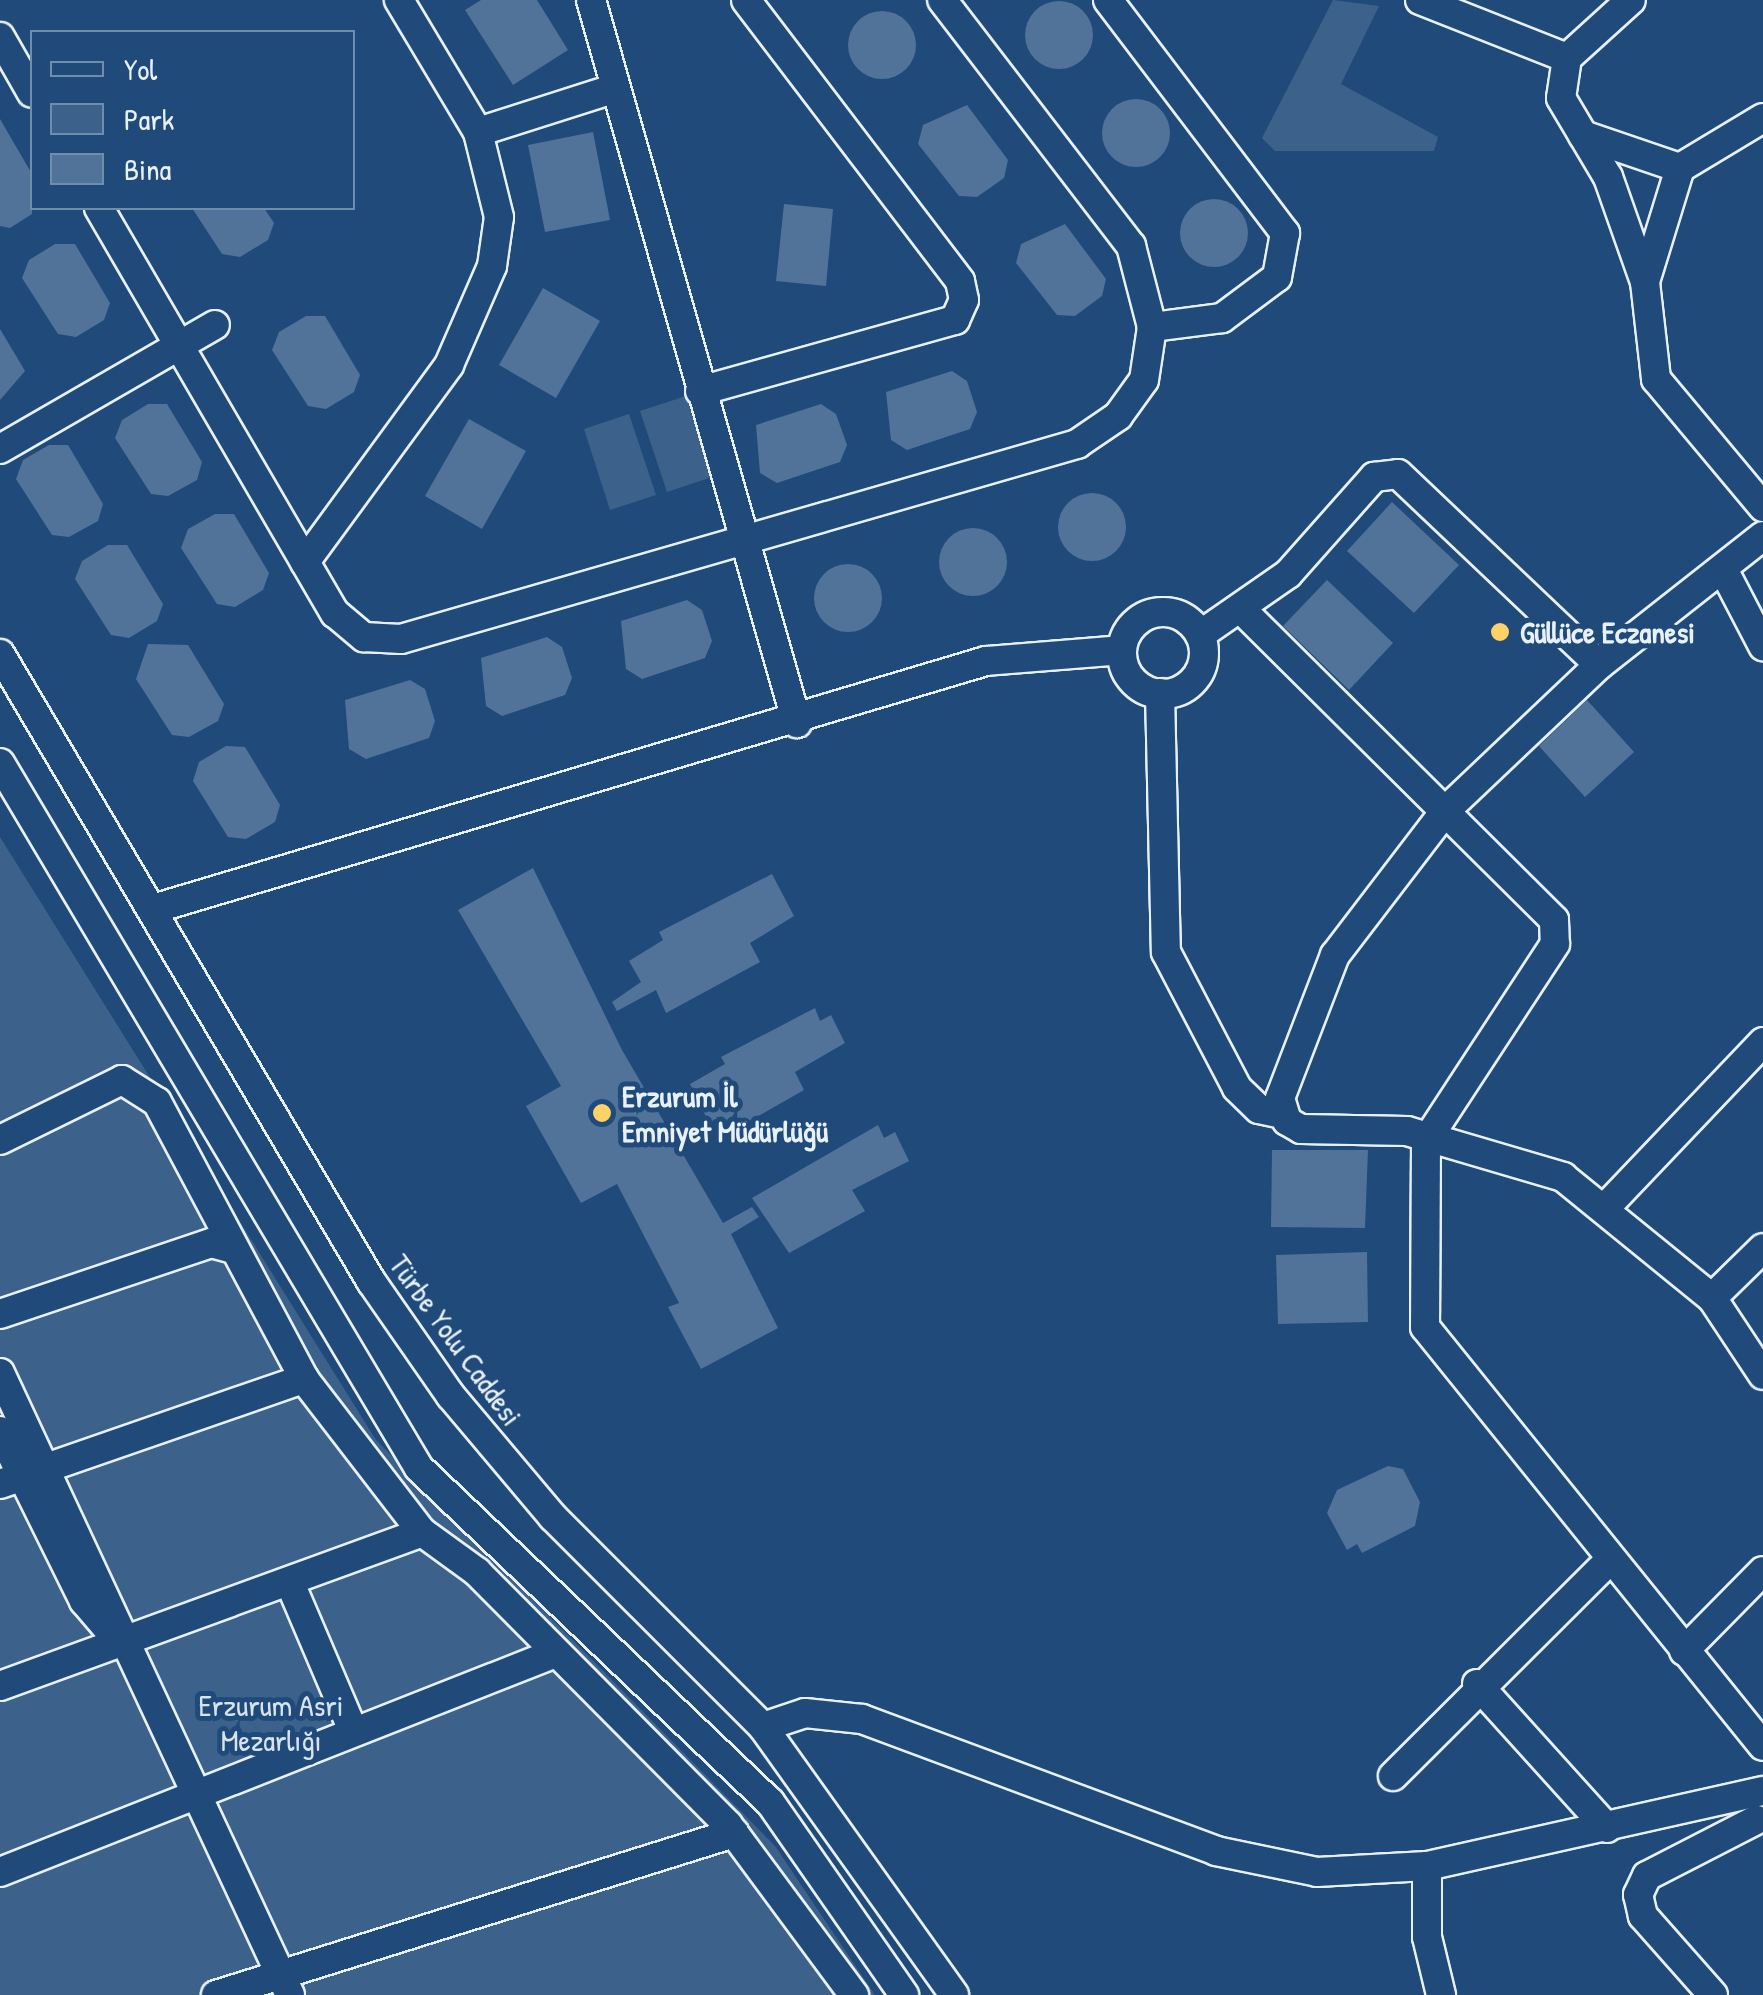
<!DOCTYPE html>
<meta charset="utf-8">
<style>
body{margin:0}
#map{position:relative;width:1763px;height:1995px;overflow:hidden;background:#1f4a7a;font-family:"Patrick Hand",sans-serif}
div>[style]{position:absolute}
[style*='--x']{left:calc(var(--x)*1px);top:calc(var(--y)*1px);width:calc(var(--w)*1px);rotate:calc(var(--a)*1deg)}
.green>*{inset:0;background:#3c628c}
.building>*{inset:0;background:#517399}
.round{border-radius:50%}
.roads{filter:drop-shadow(2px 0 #e8f1f8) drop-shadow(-2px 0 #e8f1f8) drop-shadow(0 2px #e8f1f8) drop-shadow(0 -2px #e8f1f8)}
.minor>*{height:28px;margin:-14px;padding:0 14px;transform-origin:14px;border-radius:14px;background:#1f4a7a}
.minor>.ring{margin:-14px;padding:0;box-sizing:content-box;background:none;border:28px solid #1f4a7a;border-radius:50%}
.dots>*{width:28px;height:28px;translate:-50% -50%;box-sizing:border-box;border:5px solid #1f4a7a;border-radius:50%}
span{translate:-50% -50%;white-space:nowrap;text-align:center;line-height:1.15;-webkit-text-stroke:10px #1f4a7a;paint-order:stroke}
.poi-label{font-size:30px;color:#e8f1f8;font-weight:700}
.left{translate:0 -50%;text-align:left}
.street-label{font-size:30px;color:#e8f1f8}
.park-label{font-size:30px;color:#d7e3ed}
.legend{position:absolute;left:30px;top:30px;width:325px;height:180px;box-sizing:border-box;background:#1f4a7a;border:2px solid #6f8dac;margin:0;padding:12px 18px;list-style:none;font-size:30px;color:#e8f1f8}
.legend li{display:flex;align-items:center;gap:20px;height:50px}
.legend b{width:50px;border:2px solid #6f8dac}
</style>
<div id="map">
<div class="green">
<i style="clip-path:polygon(1333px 0,1379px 6px,1341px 84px,1438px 137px,1434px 151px,1275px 151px,1262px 138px)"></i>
<i style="clip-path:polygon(686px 396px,712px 477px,667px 492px,640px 411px)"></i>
<i style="clip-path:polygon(629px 414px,656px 495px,610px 510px,584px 429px)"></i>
<i style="clip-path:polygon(0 837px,376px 1440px,775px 1846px,875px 1995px,0 1995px)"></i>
</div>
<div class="building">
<i style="clip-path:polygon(481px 0,537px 0,568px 50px,513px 85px,465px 10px)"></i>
<i class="round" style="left:1025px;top:1px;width:68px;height:68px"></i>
<i class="round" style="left:848px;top:11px;width:68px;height:68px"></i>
<i class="round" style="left:1102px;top:99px;width:68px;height:68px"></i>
<i style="clip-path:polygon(967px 105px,1008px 160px,1004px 178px,977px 197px,959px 196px,918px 144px,923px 125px)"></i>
<i style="clip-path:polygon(0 119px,32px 174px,32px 214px,10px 228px,0 226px)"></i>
<i style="clip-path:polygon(593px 132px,610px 220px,545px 232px,528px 145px)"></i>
<i class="round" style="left:1180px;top:199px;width:68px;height:68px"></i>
<i style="clip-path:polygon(784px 204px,833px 209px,826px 286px,776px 281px)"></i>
<i style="clip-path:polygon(192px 208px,264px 208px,274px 223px,268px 240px,240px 257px,222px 254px)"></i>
<i style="clip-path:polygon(1065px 224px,1106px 279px,1102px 296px,1075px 316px,1057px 315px,1016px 263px,1021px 244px)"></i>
<i style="clip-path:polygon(55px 244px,75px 244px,110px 303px,104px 320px,76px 337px,58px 334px,22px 278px,29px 260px)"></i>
<i style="clip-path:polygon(543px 288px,600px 321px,556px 398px,499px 365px)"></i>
<i style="clip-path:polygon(306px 316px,325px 316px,360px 375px,354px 392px,326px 409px,308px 406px,272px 350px,279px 332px)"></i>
<i style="clip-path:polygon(0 329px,25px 371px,0 400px)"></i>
<i style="clip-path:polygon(952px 371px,967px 381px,977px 412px,970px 429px,907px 450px,891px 440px,886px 392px)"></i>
<i style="clip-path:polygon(148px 404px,167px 404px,202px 462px,197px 480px,168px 496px,151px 494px,115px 438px,122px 420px)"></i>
<i style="clip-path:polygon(821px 404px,836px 414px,847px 445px,840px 462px,777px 483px,760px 473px,756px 425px)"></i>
<i style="clip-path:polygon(469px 419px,526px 451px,482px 529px,425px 496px)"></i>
<i style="clip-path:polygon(49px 445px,68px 445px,103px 504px,98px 521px,69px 537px,52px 535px,16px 479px,23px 460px)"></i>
<i class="round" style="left:1058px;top:493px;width:68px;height:68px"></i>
<i style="clip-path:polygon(1392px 502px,1459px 565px,1414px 613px,1347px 551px)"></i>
<i style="clip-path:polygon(215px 514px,234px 514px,269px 573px,263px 590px,235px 607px,217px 604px,181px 548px,188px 529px)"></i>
<i class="round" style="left:939px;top:528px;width:68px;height:68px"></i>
<i style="clip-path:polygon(108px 545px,127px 545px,163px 604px,157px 621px,129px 638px,111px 635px,75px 579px,82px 561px)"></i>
<i class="round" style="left:814px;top:564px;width:68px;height:68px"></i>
<i style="clip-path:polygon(1327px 580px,1393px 643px,1349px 690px,1283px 626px)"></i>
<i style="clip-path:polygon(687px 600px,702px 610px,712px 641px,705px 658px,642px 679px,626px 669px,621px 621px)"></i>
<i style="clip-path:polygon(547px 637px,562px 647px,572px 678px,565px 695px,502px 716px,486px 706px,481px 658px)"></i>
<i style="clip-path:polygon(148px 644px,188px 645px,224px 704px,218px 721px,189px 737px,172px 735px,136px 679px)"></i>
<i style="clip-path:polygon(410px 680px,425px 689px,435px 721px,429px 738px,366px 759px,349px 749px,345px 700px)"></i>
<i style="clip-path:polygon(1587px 700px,1634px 752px,1585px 797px,1539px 746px)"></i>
<i style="clip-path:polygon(226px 746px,245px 747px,280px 805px,275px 822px,246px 839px,228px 837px,193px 781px,199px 762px)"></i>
<i style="clip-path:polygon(533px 868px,622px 1050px,723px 1223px,752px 1207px,759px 1217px,731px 1234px,778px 1328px,701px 1369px,668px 1307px,679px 1303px,617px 1184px,581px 1203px,526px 1106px,561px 1086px,458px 910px)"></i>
<i style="clip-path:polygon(772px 874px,794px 916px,750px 943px,760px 962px,666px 1013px,656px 990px,617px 1011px,612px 1002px,641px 982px,629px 961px,663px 940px,659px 932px)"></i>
<i style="clip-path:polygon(815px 1008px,820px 1021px,831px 1015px,845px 1043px,795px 1072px,804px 1090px,725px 1135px,715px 1119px,709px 1123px,690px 1084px,725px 1064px,721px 1057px)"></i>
<i style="clip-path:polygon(878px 1125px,884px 1138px,895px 1132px,909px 1161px,852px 1190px,865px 1211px,789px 1253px,752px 1198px)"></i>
<i style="clip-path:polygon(1272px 1150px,1368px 1150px,1365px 1228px,1271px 1227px)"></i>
<i style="clip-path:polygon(1367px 1252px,1368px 1322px,1278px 1324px,1276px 1255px)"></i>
<i style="clip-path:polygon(1388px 1466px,1403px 1469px,1420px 1502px,1415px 1526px,1362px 1553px,1357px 1544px,1347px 1550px,1327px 1513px,1337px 1490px)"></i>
</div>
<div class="roads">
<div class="minor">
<i style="--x:591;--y:0;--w:752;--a:74.1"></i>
<i style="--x:1108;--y:0;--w:293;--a:52.8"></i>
<i style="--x:1285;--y:233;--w:45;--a:100.3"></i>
<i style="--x:1277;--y:277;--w:69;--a:143.3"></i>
<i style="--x:1222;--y:318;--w:71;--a:172.7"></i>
<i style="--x:1420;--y:0;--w:158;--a:21.5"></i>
<i style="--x:1567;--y:58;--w:86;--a:-42.2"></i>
<i style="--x:0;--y:37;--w:64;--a:60.3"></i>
<i style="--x:1567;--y:58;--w:40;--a:98.5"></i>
<i style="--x:1561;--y:98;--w:92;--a:59.3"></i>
<i style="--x:1608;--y:177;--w:111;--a:70.6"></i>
<i style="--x:1763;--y:118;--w:97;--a:148.9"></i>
<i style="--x:1680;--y:168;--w:119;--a:107.1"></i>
<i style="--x:1645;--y:282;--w:98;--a:83.5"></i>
<i style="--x:1656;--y:379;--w:167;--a:50.1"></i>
<i style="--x:478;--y:132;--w:142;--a:-17.7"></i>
<i style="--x:1583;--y:135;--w:102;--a:18.8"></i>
<i style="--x:99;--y:208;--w:469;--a:59.8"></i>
<i style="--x:335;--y:613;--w:38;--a:40"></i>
<i style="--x:364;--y:637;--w:37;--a:3"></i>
<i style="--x:401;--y:639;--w:704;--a:-16.09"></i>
<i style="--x:1077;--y:444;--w:50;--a:-34.3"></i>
<i style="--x:1118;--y:416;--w:44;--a:-54.2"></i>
<i style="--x:1144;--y:380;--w:54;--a:-81.4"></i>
<i style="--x:1152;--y:327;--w:84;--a:-104.5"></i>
<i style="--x:1131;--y:246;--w:310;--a:-127.5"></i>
<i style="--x:700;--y:391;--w:265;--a:-15.6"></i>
<i style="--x:955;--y:320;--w:22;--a:-66"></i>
<i style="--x:964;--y:300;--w:19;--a:-102"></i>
<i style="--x:960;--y:281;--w:353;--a:-127.3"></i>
<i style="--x:0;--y:449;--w:248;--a:-30"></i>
<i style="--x:1763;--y:536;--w:209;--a:141.8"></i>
<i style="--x:1599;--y:665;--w:211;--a:136.5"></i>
<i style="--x:1446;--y:810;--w:183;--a:127.4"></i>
<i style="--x:1335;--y:955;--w:153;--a:111"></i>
<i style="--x:1280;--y:1098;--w:24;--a:73"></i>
<i style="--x:1287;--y:1121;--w:16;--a:30"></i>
<i style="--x:1301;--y:1129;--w:106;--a:1.1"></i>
<i style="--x:1407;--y:1131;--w:163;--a:16.4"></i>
<i style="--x:1563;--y:1177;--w:192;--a:39.1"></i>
<i style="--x:1712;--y:1298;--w:92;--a:56.5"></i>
<i style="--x:305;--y:562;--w:244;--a:-53.8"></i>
<i style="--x:449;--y:365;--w:108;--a:-66.5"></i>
<i style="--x:492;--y:266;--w:49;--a:-81.9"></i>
<i style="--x:499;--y:217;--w:88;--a:-103.9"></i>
<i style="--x:478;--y:132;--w:154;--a:-120.9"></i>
<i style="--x:1724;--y:571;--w:85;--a:62.5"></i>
<i style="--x:1244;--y:612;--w:437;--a:44.8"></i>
<i style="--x:1554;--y:920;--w:24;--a:88"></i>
<i style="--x:1555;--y:944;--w:235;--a:123.2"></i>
<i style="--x:1426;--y:1141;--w:186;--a:90.3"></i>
<i style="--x:1425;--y:1327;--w:538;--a:51.11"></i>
<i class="ring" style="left:1122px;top:612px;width:54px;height:54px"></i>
<i style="--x:1200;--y:635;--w:107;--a:-34.7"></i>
<i style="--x:1288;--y:574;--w:130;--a:-48.4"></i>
<i style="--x:1374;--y:477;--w:24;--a:-7"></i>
<i style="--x:1398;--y:474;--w:277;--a:43.5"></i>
<i style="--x:0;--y:654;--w:729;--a:59.39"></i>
<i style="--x:371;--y:1281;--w:140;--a:55.2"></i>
<i style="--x:451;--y:1396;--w:158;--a:49.9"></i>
<i style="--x:553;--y:1517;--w:297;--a:45"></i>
<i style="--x:763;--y:1727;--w:329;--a:54.5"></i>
<i style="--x:1160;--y:693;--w:259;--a:88.7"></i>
<i style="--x:1166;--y:952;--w:153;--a:62.4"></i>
<i style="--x:1237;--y:1088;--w:30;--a:44"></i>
<i style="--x:1259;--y:1109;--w:24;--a:12"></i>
<i style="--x:0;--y:763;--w:820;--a:59.28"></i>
<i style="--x:419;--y:1468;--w:485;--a:43.6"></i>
<i style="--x:770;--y:1802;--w:235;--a:55.2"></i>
<i style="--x:153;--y:909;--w:869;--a:-16.58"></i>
<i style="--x:986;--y:661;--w:136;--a:-4.6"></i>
<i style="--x:0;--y:1140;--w:136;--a:-26.2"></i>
<i style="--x:122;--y:1080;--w:41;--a:32.2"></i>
<i style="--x:157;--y:1102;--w:314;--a:62"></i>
<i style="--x:304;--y:1379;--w:193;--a:52.4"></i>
<i style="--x:422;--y:1532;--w:68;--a:36"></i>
<i style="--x:477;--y:1572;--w:356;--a:45.2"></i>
<i style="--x:728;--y:1825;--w:212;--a:53.5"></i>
<i style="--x:1606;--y:1207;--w:228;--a:-46.4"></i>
<i style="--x:1712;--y:1298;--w:71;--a:-44.4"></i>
<i style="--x:0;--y:1314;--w:223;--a:-18.6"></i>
<i style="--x:211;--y:1243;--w:23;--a:15"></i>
<i style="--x:0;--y:1373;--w:686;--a:65"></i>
<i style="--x:0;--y:1431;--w:190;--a:63.7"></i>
<i style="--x:84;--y:1601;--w:45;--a:49.5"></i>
<i style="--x:0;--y:1484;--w:322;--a:-19.1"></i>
<i style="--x:290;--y:1583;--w:161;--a:66.9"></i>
<i style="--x:1684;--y:1651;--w:112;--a:-45.4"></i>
<i style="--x:1477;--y:1684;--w:194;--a:47.9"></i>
<i style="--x:0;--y:1686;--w:449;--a:-20"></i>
<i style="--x:763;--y:1727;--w:44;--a:-18.4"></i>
<i style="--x:805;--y:1713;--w:57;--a:6"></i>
<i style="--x:862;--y:1719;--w:378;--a:20.4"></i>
<i style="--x:1216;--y:1851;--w:103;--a:11.7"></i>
<i style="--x:1317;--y:1872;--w:110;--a:-3.1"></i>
<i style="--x:1427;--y:1866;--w:344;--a:-12.6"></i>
<i style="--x:1393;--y:1776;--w:306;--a:-44.9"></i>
<i style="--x:1427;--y:1866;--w:71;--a:90"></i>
<i style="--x:1427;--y:1937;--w:60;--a:76.4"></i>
<i style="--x:0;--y:1872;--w:594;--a:-21.52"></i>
<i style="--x:216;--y:1995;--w:543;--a:-17.37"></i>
<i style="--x:1713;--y:1995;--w:106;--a:-131.5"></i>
<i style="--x:1643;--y:1916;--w:22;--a:-103"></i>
<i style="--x:1638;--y:1895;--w:21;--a:-65"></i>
<i style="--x:1647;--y:1876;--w:123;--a:-27.2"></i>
</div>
</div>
<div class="dots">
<i style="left:1500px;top:632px;background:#ffd166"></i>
<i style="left:602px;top:1113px;background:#ffd166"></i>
</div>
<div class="poi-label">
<span class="left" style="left:1520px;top:632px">Güllüce Eczanesi</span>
<span class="left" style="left:622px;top:1113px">Erzurum İl<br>Emniyet Müdürlüğü</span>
</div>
<div class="street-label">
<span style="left:456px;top:1340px;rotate:54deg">Türbe Yolu Caddesi</span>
</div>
<div class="park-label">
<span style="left:271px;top:1722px">Erzurum Asri<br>Mezarlığı</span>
</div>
<ul class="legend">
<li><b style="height:12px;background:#1f4a7a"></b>Yol</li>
<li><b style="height:28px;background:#3c628c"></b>Park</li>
<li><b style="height:28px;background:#517399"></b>Bina</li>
</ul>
</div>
